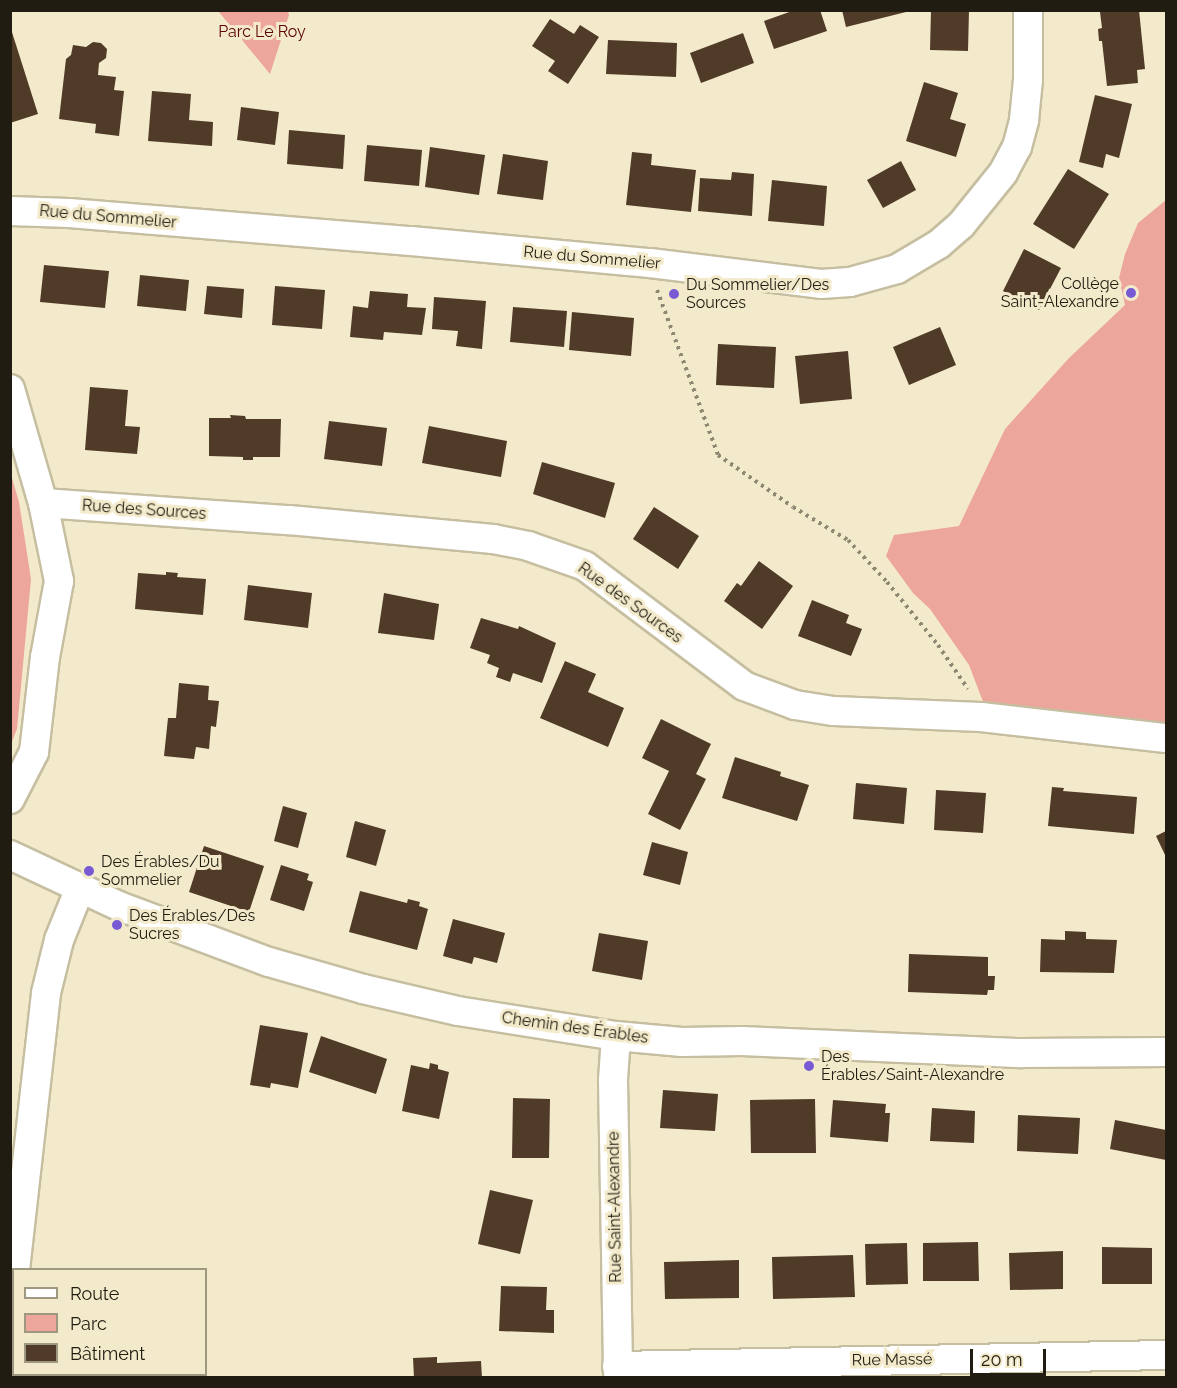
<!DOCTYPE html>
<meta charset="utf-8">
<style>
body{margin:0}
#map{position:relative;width:1177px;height:1388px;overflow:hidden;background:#f3eacb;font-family:Raleway,sans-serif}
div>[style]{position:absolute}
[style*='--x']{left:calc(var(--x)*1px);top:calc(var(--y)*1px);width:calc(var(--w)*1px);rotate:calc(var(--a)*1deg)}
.green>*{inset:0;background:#eda69b}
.building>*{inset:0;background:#503a28}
.path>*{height:4px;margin-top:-2px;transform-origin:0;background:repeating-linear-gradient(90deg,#8e8772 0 3px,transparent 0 7.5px)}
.roads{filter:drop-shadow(2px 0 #c6bea0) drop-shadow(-2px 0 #c6bea0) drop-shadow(0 2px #c6bea0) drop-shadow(0 -2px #c6bea0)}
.minor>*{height:28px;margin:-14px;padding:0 14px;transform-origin:14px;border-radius:14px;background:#fff}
.dots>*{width:16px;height:16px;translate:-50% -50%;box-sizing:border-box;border:3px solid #f3eacb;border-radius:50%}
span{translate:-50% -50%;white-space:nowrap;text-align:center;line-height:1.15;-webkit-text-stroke:6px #f3eacb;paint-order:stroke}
.park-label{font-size:16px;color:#5b0302}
.street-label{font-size:16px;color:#201c11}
.poi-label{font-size:16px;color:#201c11}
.right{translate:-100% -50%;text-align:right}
.left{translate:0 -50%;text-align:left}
.frame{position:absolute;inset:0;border:12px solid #201c11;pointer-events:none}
.legend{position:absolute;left:12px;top:1268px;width:195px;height:108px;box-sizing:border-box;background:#f3eacb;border:2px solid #9f9881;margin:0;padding:8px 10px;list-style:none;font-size:18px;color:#201c11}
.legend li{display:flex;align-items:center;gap:12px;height:30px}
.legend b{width:30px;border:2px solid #9f9881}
.scale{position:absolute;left:970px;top:1349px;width:76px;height:27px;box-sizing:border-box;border:3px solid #201c11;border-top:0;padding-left:8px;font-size:18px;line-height:21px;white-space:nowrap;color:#201c11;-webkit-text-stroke:4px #f3eacb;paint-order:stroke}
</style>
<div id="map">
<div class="green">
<i style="clip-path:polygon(218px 11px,288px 11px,289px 15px,270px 74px)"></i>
<i style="clip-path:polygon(1166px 200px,1166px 738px,990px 720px,969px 665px,930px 609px,913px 593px,886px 556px,894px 535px,959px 526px,1005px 429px,1069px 358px,1125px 305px,1119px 278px,1125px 254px,1138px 223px)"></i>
<i style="clip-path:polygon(10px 471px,19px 502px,31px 579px,17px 729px,11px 744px)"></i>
<i style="clip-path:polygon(10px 1285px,14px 1292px,14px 1374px,52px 1375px,53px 1377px,11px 1377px)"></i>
</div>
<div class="building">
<i style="clip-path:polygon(795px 10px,820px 10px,827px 31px,774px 49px,764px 21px)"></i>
<i style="clip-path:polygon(842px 10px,910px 10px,910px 11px,846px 27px)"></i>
<i style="clip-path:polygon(931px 10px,969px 10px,968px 51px,930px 50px)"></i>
<i style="clip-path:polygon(1139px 10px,1145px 69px,1137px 70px,1138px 83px,1107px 86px,1102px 41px,1099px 41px,1098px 29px,1102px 28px,1100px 12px)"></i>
<i style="clip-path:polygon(550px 19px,574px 34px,580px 25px,599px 37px,568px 84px,548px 71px,555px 61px,532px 46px)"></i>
<i style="clip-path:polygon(10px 26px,38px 114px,10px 123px)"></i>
<i style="clip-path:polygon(743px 33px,754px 63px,701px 83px,690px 53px)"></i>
<i style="clip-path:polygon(608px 40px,677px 43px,676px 77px,606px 74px)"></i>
<i style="clip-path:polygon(93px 42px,101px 43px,107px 49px,106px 58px,99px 63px,98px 75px,116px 77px,114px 90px,124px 91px,119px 136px,95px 133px,96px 124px,59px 119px,66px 59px,71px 55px,73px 45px,86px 47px)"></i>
<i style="clip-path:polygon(924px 82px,958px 93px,950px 119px,966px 124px,956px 157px,906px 141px)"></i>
<i style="clip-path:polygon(152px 91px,191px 94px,189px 120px,213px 122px,212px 146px,148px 141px)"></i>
<i style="clip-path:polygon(1095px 95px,1132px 104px,1119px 158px,1106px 154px,1103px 168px,1079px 162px)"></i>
<i style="clip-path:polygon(241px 107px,279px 112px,275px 145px,237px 140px)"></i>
<i style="clip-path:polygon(289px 130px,345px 135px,343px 169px,287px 164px)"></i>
<i style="clip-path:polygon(367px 145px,422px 150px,419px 186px,364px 181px)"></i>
<i style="clip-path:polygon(430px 147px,485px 155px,479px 195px,425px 187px)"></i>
<i style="clip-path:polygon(632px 152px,652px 154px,651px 165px,696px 170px,691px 212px,626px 205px)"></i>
<i style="clip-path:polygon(503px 154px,548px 161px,543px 200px,497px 194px)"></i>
<i style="clip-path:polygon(901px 161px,916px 190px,883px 208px,867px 180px)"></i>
<i style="clip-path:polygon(1068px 169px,1109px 194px,1074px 249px,1033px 224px)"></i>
<i style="clip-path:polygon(732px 172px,754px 174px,752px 216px,698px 211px,700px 178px,731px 180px)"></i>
<i style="clip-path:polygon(772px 180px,827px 186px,824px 226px,768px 221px)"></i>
<i style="clip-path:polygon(1024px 249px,1061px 268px,1039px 310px,1003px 291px)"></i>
<i style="clip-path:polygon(44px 265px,109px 271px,105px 308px,40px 302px)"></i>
<i style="clip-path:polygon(140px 275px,189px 280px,186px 311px,137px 306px)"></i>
<i style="clip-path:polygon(207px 286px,244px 289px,242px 318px,204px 314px)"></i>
<i style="clip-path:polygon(275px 286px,325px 290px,322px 329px,272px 325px)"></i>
<i style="clip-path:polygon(370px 291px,408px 294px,407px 307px,426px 308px,422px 335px,384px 332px,383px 340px,350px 337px,353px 306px,368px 308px)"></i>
<i style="clip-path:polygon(434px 297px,486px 301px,482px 349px,456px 346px,458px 331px,432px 329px)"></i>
<i style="clip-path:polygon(513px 307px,567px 311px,564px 347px,510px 342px)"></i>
<i style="clip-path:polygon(572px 312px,634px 318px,631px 356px,569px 350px)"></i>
<i style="clip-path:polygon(940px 327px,956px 365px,909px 385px,893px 347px)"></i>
<i style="clip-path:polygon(718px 344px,776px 347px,774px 388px,716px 385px)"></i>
<i style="clip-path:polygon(848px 351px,852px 399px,800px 404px,795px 356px)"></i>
<i style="clip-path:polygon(90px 387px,128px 390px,125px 426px,140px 427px,137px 454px,85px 450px)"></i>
<i style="clip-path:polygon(230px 415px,245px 416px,246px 419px,281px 419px,280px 457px,253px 457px,253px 460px,243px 460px,243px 457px,209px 456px,209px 418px,231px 418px)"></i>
<i style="clip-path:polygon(329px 421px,387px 428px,382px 466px,324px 459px)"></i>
<i style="clip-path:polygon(429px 426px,507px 441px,501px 477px,422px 463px)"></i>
<i style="clip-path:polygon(542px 462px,615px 483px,605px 518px,533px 494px)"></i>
<i style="clip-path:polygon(654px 507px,699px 536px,678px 569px,633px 539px)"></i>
<i style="clip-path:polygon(759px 561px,793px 586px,762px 629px,724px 601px,737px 583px,741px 586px)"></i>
<i style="clip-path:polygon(166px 572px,178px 573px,177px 577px,206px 579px,203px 615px,135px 609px,138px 573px,166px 575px)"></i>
<i style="clip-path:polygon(248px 585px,312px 593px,308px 628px,244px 620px)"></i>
<i style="clip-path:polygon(384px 593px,439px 604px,434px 640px,378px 633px)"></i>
<i style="clip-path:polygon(812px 600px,849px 615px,846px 623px,862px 629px,851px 656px,798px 636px)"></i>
<i style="clip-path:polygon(481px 618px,518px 629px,519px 626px,556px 643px,542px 683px,513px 673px,510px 682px,496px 677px,499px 668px,487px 663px,490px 655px,470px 648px)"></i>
<i style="clip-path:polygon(565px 661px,596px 674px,588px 692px,624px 708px,608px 747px,540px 718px)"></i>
<i style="clip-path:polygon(179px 683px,209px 686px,208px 700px,219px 701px,216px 727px,211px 726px,209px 749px,196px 747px,194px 759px,164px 756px,168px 718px,176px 718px)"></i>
<i style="clip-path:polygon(661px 719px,711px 744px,696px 774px,706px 779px,680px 830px,648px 814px,669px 771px,642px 758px)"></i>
<i style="clip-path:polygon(735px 757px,781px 772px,780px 776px,809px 785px,797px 821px,722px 798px)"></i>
<i style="clip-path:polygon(856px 783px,907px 788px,904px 824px,853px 819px)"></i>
<i style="clip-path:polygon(1052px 787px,1064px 788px,1063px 791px,1137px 797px,1134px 834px,1048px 826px)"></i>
<i style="clip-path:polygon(936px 790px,986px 793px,983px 833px,934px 830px)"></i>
<i style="clip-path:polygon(283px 806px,307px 813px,298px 848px,274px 841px)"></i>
<i style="clip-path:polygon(355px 821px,386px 830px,376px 866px,346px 857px)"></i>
<i style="clip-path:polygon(1166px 831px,1166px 857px,1156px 836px)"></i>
<i style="clip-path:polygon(652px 842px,688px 852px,680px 885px,643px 875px)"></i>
<i style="clip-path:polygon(204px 846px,264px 866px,249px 912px,189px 892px)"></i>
<i style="clip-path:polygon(281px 865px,309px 874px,307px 880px,313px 882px,304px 911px,270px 900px)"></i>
<i style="clip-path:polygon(360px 891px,407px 903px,408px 899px,420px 902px,419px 906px,428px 909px,417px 950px,349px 932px)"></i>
<i style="clip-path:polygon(453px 919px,505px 933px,497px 963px,474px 957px,472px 964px,443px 956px)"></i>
<i style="clip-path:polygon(1065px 931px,1086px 932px,1086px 939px,1117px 940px,1114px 973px,1040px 972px,1041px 939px,1065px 940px)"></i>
<i style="clip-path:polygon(599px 933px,648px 941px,642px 980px,592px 971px)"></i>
<i style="clip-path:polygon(909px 954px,988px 957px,988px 976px,995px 976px,994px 990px,988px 990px,987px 995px,908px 992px)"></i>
<i style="clip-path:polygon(260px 1025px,308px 1033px,298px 1088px,271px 1083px,270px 1088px,250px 1085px)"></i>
<i style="clip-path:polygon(321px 1036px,387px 1059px,376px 1094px,309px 1072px)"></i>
<i style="clip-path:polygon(430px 1063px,438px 1065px,438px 1069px,449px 1072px,439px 1119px,402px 1111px,411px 1065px,429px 1069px)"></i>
<i style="clip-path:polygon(663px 1090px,718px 1094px,715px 1131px,660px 1128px)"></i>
<i style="clip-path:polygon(513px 1098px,550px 1099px,549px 1158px,512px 1158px)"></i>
<i style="clip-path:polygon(815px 1099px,816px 1153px,751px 1153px,750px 1100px)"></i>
<i style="clip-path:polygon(833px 1100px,886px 1104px,885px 1113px,890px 1113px,888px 1142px,830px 1137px)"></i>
<i style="clip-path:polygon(932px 1108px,975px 1111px,974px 1143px,930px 1141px)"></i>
<i style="clip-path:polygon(1018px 1115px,1080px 1118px,1078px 1154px,1017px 1151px)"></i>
<i style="clip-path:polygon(1115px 1120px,1166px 1130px,1166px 1160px,1110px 1149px)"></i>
<i style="clip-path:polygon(490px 1190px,533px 1200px,520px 1254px,478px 1244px)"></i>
<i style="clip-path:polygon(978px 1242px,979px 1281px,923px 1281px,923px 1243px)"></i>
<i style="clip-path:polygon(907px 1243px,908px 1284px,866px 1285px,865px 1244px)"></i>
<i style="clip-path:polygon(1102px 1247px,1152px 1248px,1152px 1284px,1102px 1284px)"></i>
<i style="clip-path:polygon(1063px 1251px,1063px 1289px,1010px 1290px,1009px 1253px)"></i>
<i style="clip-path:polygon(853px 1255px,855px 1297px,773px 1299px,772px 1257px)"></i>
<i style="clip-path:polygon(739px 1260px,739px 1298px,665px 1299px,664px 1262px)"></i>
<i style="clip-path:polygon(501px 1286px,547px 1287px,546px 1310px,554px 1310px,554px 1333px,499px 1331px)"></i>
<i style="clip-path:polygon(437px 1357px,437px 1363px,481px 1361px,482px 1378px,414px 1378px,413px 1358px)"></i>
</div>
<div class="path">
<i style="--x:657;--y:290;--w:176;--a:69.7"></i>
<i style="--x:718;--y:455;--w:91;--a:34.7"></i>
<i style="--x:793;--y:507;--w:64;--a:31"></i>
<i style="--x:848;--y:540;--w:57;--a:47.1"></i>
<i style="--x:887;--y:582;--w:81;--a:51"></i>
<i style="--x:938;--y:645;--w:53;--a:55.7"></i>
</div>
<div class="roads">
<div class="minor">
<i style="--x:10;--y:211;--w:59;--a:1.9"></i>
<i style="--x:69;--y:213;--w:343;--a:4.7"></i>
<i style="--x:411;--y:241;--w:240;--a:5.3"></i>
<i style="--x:650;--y:263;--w:172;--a:7"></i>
<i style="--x:821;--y:284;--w:29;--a:-4"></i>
<i style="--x:850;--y:282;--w:49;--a:-15.5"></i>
<i style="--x:897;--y:269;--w:49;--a:-30.8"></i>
<i style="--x:939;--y:244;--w:29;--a:-41"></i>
<i style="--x:961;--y:225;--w:67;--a:-51.1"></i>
<i style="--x:1003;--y:173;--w:30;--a:-62"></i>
<i style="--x:1017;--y:147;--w:28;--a:-75"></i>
<i style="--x:1024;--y:120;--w:40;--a:-84.3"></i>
<i style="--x:1028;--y:80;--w:70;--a:-90"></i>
<i style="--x:10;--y:389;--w:119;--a:73.9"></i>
<i style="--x:43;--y:503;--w:80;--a:78.4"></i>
<i style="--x:59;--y:581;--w:77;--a:100.4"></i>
<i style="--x:45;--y:657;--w:96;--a:96.6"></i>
<i style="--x:34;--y:752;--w:53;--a:117.1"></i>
<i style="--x:43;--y:503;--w:247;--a:4"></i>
<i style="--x:289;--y:520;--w:205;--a:5.3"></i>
<i style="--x:493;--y:539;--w:36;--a:11"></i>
<i style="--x:528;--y:546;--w:60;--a:19.3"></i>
<i style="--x:585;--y:566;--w:199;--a:37"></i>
<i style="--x:744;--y:686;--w:54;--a:20.4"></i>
<i style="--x:795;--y:705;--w:39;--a:9"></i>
<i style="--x:834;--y:711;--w:147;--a:2.3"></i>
<i style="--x:981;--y:717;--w:186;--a:6.5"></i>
<i style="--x:10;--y:855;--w:120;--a:25.1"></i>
<i style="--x:119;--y:906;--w:160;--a:20.5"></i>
<i style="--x:269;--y:962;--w:98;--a:16"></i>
<i style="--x:363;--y:989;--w:98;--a:13"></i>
<i style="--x:458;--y:1011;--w:160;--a:9"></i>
<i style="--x:616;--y:1036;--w:66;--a:5.2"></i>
<i style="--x:682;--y:1042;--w:60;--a:-1"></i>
<i style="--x:742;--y:1041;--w:280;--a:2.5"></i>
<i style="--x:1022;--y:1053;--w:144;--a:-0.4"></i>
<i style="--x:616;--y:1036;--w:44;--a:93.9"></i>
<i style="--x:613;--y:1080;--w:298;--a:89"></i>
<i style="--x:15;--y:1270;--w:279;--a:-83.6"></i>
<i style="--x:46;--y:993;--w:55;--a:-76.2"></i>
<i style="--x:59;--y:940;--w:56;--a:-68"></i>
<i style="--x:10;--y:1316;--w:30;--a:-82"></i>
<i style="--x:617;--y:1366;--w:549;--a:-1.15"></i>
</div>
</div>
<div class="dots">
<i style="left:1131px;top:293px;background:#795ad5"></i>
<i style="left:674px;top:294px;background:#795ad5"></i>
<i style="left:89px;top:871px;background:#795ad5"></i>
<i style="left:117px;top:925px;background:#795ad5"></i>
<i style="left:809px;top:1066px;background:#795ad5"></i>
</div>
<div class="park-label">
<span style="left:262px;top:32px">Parc Le Roy</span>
</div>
<div class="street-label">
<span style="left:108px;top:217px;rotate:5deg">Rue du Sommelier</span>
<span style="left:592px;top:258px;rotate:5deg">Rue du Sommelier</span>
<span style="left:144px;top:510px;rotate:4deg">Rue des Sources</span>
<span style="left:630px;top:603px;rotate:36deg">Rue des Sources</span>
<span style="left:575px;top:1028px;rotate:8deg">Chemin des Érables</span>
<span style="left:615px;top:1207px;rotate:-91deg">Rue Saint-Alexandre</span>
<span style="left:892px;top:1360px;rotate:-1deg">Rue Massé</span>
</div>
<div class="poi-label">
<span class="right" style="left:1119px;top:293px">Collège<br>Saint-Alexandre</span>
<span class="left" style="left:686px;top:294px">Du Sommelier/Des<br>Sources</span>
<span class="left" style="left:101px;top:871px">Des Érables/Du<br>Sommelier</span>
<span class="left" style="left:129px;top:925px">Des Érables/Des<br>Sucres</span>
<span class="left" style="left:821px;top:1066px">Des<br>Érables/Saint-Alexandre</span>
</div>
<div class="frame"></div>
<ul class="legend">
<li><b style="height:8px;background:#fff"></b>Route</li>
<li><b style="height:16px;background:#eda69b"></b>Parc</li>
<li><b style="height:16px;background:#503a28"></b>Bâtiment</li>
</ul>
<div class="scale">20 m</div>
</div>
